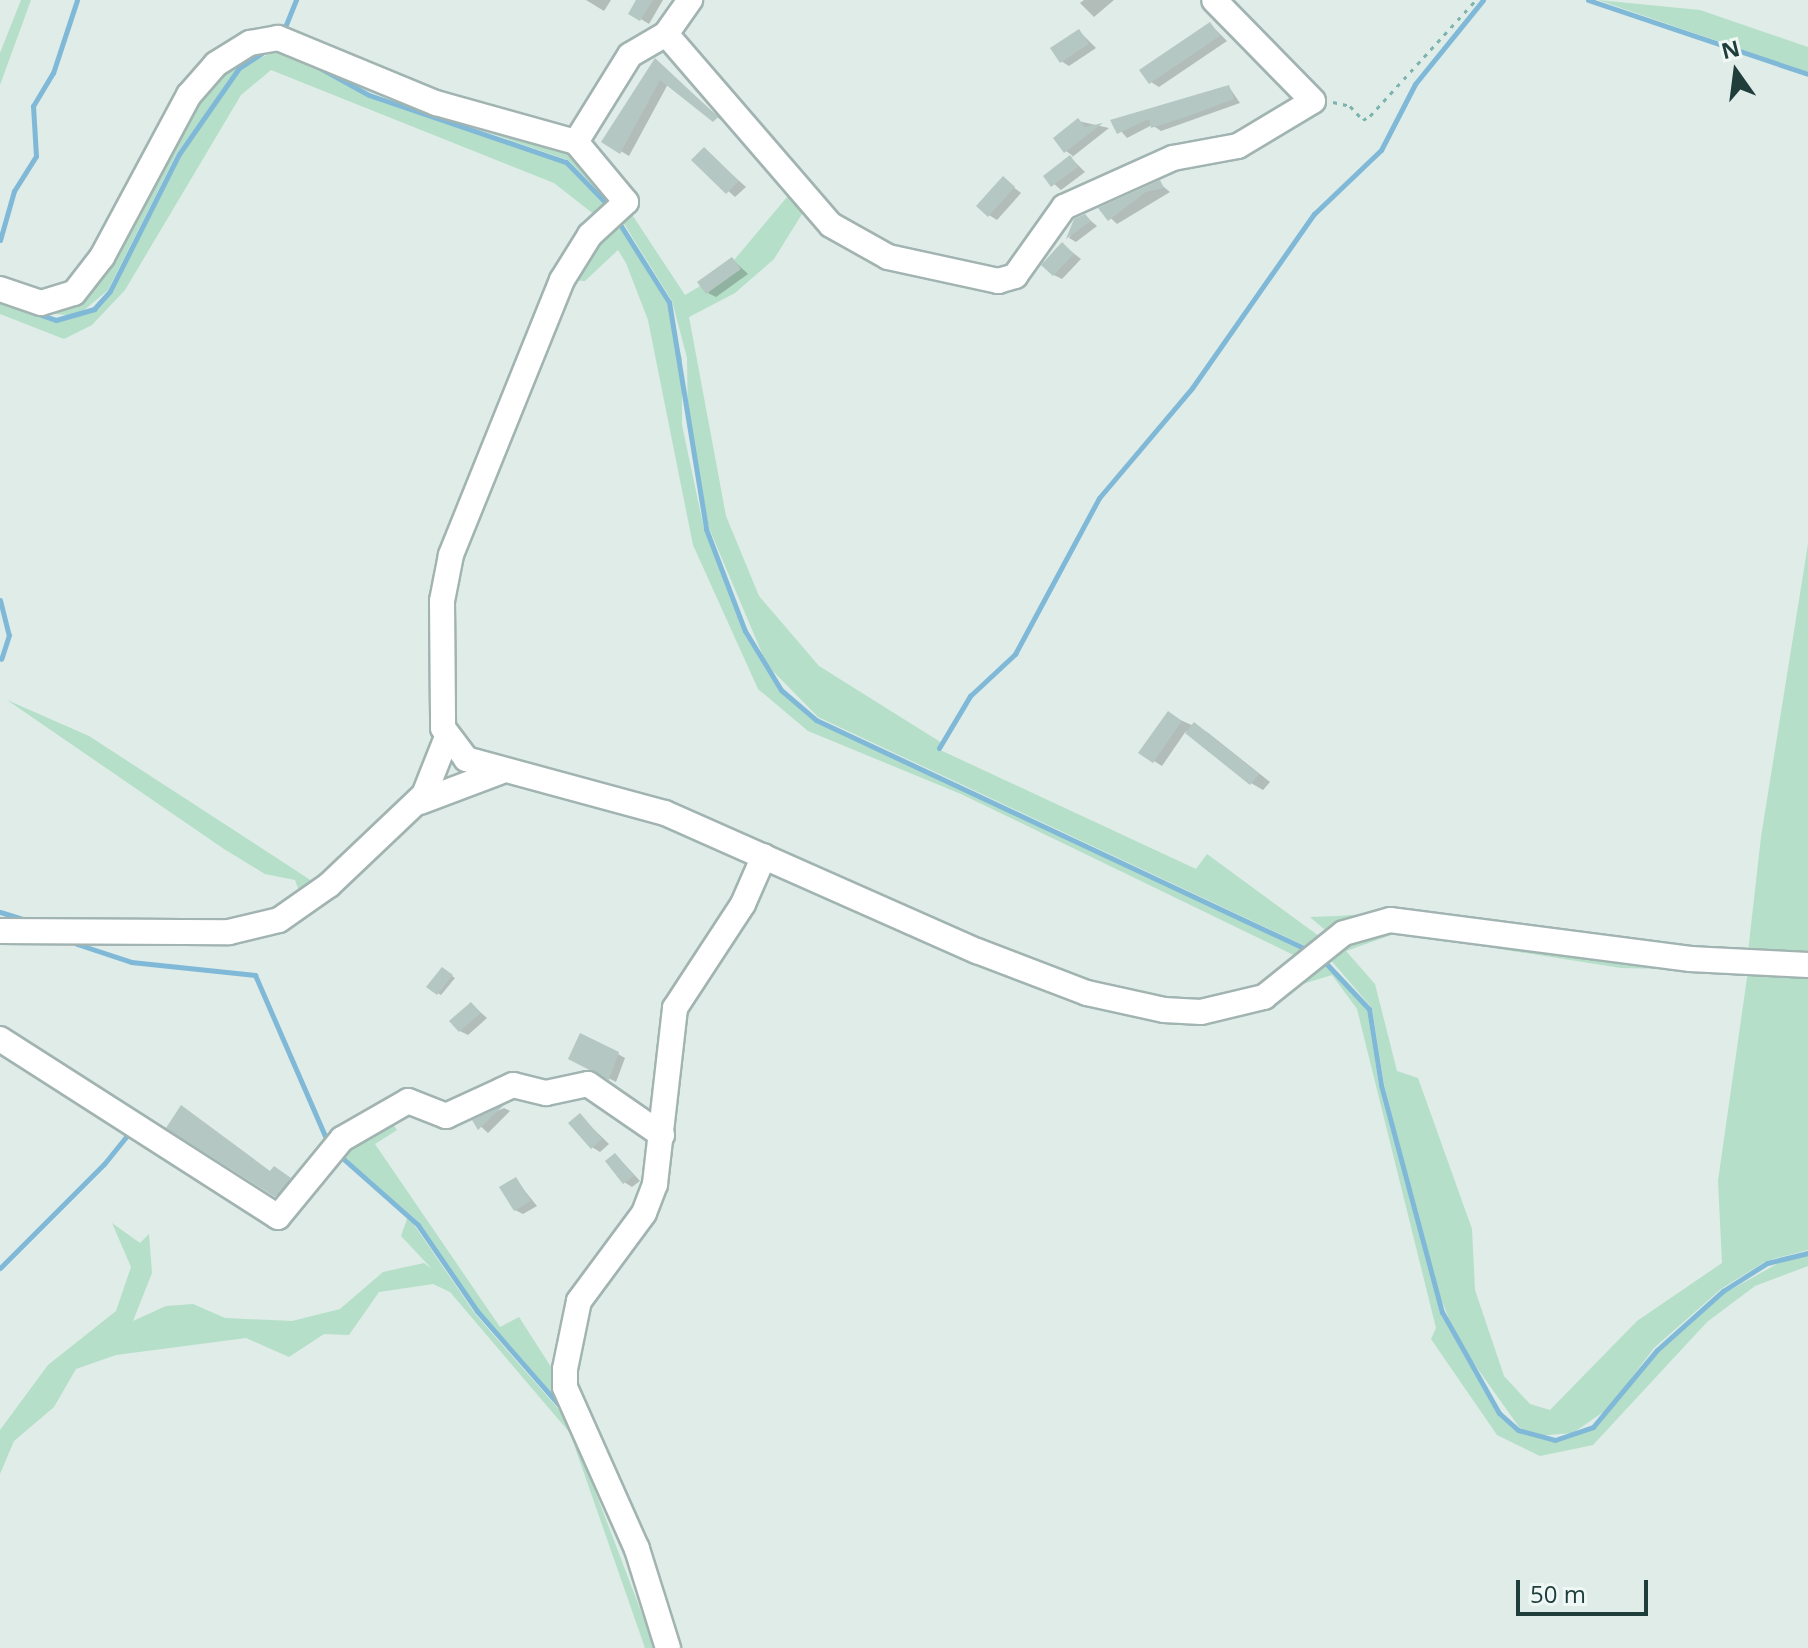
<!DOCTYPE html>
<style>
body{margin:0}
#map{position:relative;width:1808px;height:1648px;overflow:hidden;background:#dfece8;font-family:"Open Sans",sans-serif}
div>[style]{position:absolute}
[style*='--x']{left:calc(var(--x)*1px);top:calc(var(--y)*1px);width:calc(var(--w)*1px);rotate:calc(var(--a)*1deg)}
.green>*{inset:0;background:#b5dfc8}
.shadow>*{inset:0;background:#0003}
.stream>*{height:5px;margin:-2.5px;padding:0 2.5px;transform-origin:2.5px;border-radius:2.5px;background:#80b9d7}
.building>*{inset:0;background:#b4c7c2}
.path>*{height:3px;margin-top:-1.5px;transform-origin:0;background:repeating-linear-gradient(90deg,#7cb3ac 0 4px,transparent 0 10px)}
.roads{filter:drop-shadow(2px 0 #a1b4b1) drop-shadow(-2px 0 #a1b4b1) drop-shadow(0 2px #a1b4b1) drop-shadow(0 -2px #a1b4b1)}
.minor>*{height:24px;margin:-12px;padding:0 12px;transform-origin:12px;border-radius:12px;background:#fff}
span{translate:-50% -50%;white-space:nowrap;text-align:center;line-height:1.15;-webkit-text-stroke:6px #eff8f5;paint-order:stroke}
.north{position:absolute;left:1696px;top:32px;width:80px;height:80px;-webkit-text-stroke:6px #eff8f5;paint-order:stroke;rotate:346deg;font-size:22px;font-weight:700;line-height:32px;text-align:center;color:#1e3d3b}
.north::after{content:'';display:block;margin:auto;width:28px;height:36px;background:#1e3d3b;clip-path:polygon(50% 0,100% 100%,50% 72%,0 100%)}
.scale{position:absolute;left:1516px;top:1580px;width:132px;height:36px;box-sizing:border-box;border:4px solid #1e3d3b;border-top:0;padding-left:10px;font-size:24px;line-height:28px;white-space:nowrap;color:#1e3d3b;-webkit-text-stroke:6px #eff8f5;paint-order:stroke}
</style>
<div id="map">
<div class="green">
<i style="clip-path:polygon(21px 0,31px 0,0 85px,0 53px)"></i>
<i style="clip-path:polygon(1598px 0,1700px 10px,1808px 47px,1808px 72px)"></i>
<i style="clip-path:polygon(262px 43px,575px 145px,607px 177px,613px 207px,568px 160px,370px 92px,273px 48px,248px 55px,177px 153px,108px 290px,77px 316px,33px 312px,65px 303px,192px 97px)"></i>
<i style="clip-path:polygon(273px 52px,304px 60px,368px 96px,566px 164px,610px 210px,600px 219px,554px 183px,271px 70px,241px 95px,125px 290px,92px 325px,64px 339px,0 314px,0 301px,56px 321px,94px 309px,111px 292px,180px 155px,241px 68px)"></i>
<i style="clip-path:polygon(793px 190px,807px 206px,774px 259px,735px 293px,689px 317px,726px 516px,759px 596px,819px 666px,942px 743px,938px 749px,1196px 869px,1207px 854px,1323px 939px,1314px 950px,818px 717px,767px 665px,709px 528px,688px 425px,687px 358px,672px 301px,621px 219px,629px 210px,685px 295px,724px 272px)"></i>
<i style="clip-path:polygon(614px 217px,667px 303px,682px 359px,682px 425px,704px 529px,743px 632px,779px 691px,815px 722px,1230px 912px,1309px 953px,1306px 961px,961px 794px,808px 731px,758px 689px,693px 545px,648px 320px,626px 263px,618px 250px,585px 281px,566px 280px)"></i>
<i style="clip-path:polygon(1808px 544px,1808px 960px,1747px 961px,1761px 837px)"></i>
<i style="clip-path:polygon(7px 700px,89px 736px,315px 883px,299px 891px,295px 880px,265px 874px,224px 849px)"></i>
<i style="clip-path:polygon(1383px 913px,1331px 935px,1310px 917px,1337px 916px)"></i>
<i style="clip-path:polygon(evenodd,1412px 924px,1645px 961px,1808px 970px,1808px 1250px,1766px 1261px,1721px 1289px,1654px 1348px,1609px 1408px,1573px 1433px,1536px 1436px,1519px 1427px,1458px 1341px,1435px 1284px,1384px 1084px,1372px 1008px,1329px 958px,1355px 936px,1412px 924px,1397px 933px,1621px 968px,1748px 971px,1718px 1181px,1722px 1263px,1637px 1321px,1550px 1410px,1530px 1404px,1504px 1376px,1475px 1290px,1472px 1229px,1418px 1078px,1397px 1071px,1375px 984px,1346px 951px,1397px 933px)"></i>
<i style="clip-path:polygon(1324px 963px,1367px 1009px,1379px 1086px,1440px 1313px,1497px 1414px,1516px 1431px,1555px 1442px,1594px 1429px,1658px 1351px,1725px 1293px,1784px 1260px,1808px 1255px,1808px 1266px,1755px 1286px,1707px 1322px,1593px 1445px,1540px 1456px,1497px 1435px,1431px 1339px,1436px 1328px,1357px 1009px,1332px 975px,1296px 986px)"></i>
<i style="clip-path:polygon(386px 1115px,397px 1130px,375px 1144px,500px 1327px,519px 1317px,560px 1381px,636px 1572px,571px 1415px,479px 1310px,420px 1223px,334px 1148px)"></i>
<i style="clip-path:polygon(408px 1216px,476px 1315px,568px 1420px,655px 1648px,645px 1648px,570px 1433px,450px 1292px,433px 1284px,379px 1292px,349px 1335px,324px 1334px,289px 1357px,246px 1338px,116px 1355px,76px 1369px,54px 1407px,14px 1441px,0 1474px,0 1430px,48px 1365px,116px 1311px,131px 1267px,112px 1223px,140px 1243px,149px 1234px,152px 1273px,133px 1321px,166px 1306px,193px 1304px,225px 1318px,292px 1321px,340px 1309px,383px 1272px,424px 1263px,432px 1269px,401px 1236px)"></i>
</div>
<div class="shadow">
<i style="clip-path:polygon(586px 0,611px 0,604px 11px)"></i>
<i style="clip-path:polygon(638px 0,663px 0,649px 24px,631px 13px)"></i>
<i style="clip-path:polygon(1114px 0,1094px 17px,1080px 3px,1084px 0)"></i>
<i style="clip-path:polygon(1210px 24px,1227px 41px,1159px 87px,1151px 82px)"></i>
<i style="clip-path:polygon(1079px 31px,1096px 48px,1069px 66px,1061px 61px)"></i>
<i style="clip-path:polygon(656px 61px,724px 122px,668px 84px,629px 156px,604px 141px)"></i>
<i style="clip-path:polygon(1229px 87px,1240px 103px,1161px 131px,1152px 125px,1127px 138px,1113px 122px)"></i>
<i style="clip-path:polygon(1078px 121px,1109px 128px,1071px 158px,1085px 172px,1061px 190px,1045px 176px,1073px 156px,1066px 151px)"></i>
<i style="clip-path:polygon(704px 150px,746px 187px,735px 197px,694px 160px)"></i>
<i style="clip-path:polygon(1003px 179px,1021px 193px,997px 220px,989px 215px)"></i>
<i style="clip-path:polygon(1159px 183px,1170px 192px,1117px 224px,1101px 209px)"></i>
<i style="clip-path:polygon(1085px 216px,1097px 226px,1076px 242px,1069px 238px)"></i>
<i style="clip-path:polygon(1063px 245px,1081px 259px,1062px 279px,1054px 275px)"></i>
<i style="clip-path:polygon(732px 259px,748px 274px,716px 297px,708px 293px)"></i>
<i style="clip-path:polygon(1176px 718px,1207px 732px,1270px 782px,1263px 790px,1251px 783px,1186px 731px,1162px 766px,1154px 761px)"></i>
<i style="clip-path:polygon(443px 970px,455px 978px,441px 995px,429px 987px)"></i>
<i style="clip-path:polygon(471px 1004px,487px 1018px,468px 1035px,460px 1031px)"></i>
<i style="clip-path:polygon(618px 1054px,625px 1058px,616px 1082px,570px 1058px)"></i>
<i style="clip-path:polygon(504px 1108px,510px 1111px,488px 1133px,475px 1121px)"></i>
<i style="clip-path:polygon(580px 1116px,609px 1144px,600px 1152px,592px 1147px)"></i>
<i style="clip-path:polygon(616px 1155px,640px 1181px,632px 1187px,624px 1182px)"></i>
<i style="clip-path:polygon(272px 1173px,302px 1186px,288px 1203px,276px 1195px)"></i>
<i style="clip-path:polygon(516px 1180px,537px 1206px,523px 1214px,515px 1210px)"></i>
</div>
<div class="stream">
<i style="--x:1588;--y:0;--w:232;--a:18.6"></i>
<i style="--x:283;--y:32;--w:35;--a:-68"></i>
<i style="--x:320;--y:68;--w:56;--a:28.9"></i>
<i style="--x:369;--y:95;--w:208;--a:18.8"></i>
<i style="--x:566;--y:162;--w:62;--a:45.7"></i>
<i style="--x:616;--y:218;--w:99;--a:57.8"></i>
<i style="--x:669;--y:302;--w:230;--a:80.7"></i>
<i style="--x:706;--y:529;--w:109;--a:69.1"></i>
<i style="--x:745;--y:631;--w:69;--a:58.6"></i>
<i style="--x:781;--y:690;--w:46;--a:40.6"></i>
<i style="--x:816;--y:720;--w:545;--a:25.06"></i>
<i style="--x:0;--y:240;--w:51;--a:-74.1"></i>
<i style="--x:14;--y:191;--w:41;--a:-57.8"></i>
<i style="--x:36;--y:156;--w:50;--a:-93.4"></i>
<i style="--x:33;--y:106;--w:39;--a:-59"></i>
<i style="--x:53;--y:73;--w:77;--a:-71.8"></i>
<i style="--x:12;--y:305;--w:46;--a:18.8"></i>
<i style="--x:56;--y:320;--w:40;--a:-16"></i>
<i style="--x:94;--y:309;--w:24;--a:-48"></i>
<i style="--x:110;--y:291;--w:153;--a:-63.3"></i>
<i style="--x:179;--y:154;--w:105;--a:-55.1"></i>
<i style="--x:239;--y:68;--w:27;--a:-33"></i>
<i style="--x:0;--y:600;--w:36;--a:76"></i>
<i style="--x:9;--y:635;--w:25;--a:108"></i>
<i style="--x:939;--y:748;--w:61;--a:-59.2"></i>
<i style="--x:970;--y:696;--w:62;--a:-43"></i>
<i style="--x:1015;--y:654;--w:177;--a:-61.7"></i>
<i style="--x:1099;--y:498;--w:144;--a:-49.8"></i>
<i style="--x:1192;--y:388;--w:213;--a:-55"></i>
<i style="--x:1314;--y:214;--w:93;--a:-43.7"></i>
<i style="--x:1381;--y:150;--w:74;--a:-62.7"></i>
<i style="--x:1415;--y:84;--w:108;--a:-51"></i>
<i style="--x:0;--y:912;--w:27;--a:17"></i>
<i style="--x:77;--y:944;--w:57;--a:18.4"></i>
<i style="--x:131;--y:962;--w:125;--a:6"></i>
<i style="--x:255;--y:975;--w:183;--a:66.5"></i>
<i style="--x:1322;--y:959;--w:69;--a:46.8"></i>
<i style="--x:1369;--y:1009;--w:77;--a:81"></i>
<i style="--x:1381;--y:1085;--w:235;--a:75"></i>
<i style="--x:1442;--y:1312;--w:116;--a:60.6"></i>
<i style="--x:1499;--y:1413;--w:25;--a:42"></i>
<i style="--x:1518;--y:1430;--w:38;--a:15"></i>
<i style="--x:1555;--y:1440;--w:40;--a:-18.9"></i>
<i style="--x:1593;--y:1427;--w:100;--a:-50.3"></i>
<i style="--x:1657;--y:1350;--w:89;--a:-41.8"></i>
<i style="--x:1723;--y:1291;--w:52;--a:-32.5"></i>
<i style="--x:1767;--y:1263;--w:42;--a:-13.7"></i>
<i style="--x:339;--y:1155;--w:106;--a:41.5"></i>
<i style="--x:418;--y:1225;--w:104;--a:55.5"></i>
<i style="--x:477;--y:1311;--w:135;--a:48.9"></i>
<i style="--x:0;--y:1268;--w:147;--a:-45"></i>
<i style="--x:104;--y:1164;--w:36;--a:-51"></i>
<i style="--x:127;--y:1136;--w:7;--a:-124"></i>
<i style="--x:606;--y:1507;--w:62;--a:67.2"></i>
</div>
<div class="building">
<i style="clip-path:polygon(636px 0,653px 0,640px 21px,628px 14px)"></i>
<i style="clip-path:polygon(1210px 22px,1220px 36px,1149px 84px,1139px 70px)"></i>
<i style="clip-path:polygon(1079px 29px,1089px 44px,1060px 63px,1050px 48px)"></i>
<i style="clip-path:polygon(655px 58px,718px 117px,713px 122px,660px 80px,620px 154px,601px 142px)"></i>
<i style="clip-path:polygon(1229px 85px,1234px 99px,1186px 117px,1151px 128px,1149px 119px,1117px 134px,1110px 120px)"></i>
<i style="clip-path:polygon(1078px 118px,1085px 127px,1103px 123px,1064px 153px,1053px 138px)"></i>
<i style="clip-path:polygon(704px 147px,739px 181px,726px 194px,691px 160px)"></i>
<i style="clip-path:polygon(1070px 155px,1078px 167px,1051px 187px,1043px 176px)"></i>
<i style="clip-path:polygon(1003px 176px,1015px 187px,988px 217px,976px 206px)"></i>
<i style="clip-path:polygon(1160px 180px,1164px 188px,1146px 192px,1108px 221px,1098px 208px)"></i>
<i style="clip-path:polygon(1085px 214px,1091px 221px,1066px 239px,1074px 219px)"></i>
<i style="clip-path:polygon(1062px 242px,1074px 254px,1053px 276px,1041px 265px)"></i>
<i style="clip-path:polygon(732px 257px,741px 269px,706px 294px,697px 282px)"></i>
<i style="clip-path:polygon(1168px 711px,1182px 721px,1153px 763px,1138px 753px)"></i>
<i style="clip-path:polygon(1194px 722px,1259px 774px,1250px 785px,1185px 733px)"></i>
<i style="clip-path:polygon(442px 967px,453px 975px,437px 995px,426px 987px)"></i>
<i style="clip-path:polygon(471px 1002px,481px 1013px,459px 1032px,449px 1021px)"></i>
<i style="clip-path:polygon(580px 1033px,619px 1052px,609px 1080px,568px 1059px)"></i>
<i style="clip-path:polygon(181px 1105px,270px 1171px,274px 1166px,291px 1178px,275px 1197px,166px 1128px)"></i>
<i style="clip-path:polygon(504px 1105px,478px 1130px,472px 1120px)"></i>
<i style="clip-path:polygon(580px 1113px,602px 1139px,591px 1149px,568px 1123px)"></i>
<i style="clip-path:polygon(615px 1153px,634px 1176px,623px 1184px,605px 1161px)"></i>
<i style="clip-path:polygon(516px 1177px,531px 1201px,514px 1211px,499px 1187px)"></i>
</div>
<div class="path">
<i style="--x:1333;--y:102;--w:17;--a:13"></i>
<i style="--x:1350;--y:106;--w:19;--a:47"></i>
<i style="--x:1363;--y:120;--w:8;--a:-30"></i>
<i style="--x:1370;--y:116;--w:157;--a:-47.6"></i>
</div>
<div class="roads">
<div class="minor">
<i style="--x:666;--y:34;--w:252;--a:49.2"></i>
<i style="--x:831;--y:225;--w:65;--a:29.3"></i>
<i style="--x:888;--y:257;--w:113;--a:12.3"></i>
<i style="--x:998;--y:281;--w:18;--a:-16"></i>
<i style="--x:1015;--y:276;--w:85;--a:-54.6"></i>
<i style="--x:1064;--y:207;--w:120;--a:-24.2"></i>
<i style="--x:1173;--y:158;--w:66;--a:-10.5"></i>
<i style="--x:1238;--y:146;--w:87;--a:-31"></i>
<i style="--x:1313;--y:101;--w:141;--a:-134.4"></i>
<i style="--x:576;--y:142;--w:102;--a:-58.2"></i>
<i style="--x:630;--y:55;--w:42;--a:-30.3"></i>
<i style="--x:666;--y:34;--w:42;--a:-54.8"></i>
<i style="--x:0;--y:289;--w:43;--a:18.9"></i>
<i style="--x:41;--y:303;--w:34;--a:-17"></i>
<i style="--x:74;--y:293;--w:46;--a:-52.1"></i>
<i style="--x:102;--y:257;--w:184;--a:-61.8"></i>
<i style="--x:189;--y:95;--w:41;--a:-48.9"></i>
<i style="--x:216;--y:64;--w:40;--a:-32"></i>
<i style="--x:250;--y:43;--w:28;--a:-10"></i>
<i style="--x:278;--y:38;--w:171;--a:22.4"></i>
<i style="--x:436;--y:103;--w:145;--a:15.6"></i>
<i style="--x:576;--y:142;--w:78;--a:50.2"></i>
<i style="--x:626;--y:202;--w:49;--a:137.5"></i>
<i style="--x:590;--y:235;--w:53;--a:121.9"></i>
<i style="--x:562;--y:280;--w:297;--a:112"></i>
<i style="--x:451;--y:555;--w:47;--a:101.1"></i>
<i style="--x:442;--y:601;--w:127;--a:89.5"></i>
<i style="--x:443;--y:728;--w:39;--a:53"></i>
<i style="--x:466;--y:759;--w:206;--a:15.2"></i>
<i style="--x:665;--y:813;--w:341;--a:23.9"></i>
<i style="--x:977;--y:951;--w:118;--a:20.9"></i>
<i style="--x:1087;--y:993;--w:79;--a:12.4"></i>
<i style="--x:1164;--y:1010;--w:37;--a:3"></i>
<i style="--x:1201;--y:1012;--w:65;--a:-13.4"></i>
<i style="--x:1264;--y:997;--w:102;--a:-38.7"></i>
<i style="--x:1344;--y:933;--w:48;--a:-15.8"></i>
<i style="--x:1390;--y:920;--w:303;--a:7.4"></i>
<i style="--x:1690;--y:959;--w:118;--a:2.9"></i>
<i style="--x:420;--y:802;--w:85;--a:-20.6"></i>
<i style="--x:0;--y:931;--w:229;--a:0.3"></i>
<i style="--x:229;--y:932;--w:51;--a:-13.5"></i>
<i style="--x:279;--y:920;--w:61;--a:-35"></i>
<i style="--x:329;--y:885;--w:131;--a:-43.5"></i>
<i style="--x:424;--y:795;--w:62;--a:-68.4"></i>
<i style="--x:0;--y:1039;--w:330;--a:32.6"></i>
<i style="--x:278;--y:1217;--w:101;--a:-50.6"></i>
<i style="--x:342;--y:1139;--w:76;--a:-29.9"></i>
<i style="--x:408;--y:1101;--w:41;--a:21.5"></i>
<i style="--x:446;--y:1116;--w:74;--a:-24.8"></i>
<i style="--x:513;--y:1085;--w:34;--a:14"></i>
<i style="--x:546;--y:1093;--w:43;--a:-12.1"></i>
<i style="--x:588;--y:1084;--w:90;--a:34.6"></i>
<i style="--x:668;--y:1648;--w:104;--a:-107.4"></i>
<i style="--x:637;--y:1549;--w:177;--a:-114"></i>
<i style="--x:565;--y:1387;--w:18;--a:-90"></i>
<i style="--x:565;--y:1369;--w:69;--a:-78.4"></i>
<i style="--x:579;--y:1301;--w:109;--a:-53.5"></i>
<i style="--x:644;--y:1213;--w:31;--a:-69"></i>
<i style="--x:655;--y:1184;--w:177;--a:-83.5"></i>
<i style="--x:675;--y:1008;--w:124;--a:-56.8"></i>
<i style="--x:743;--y:904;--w:52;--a:-66.4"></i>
</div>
</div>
<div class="north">N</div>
<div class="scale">50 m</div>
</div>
